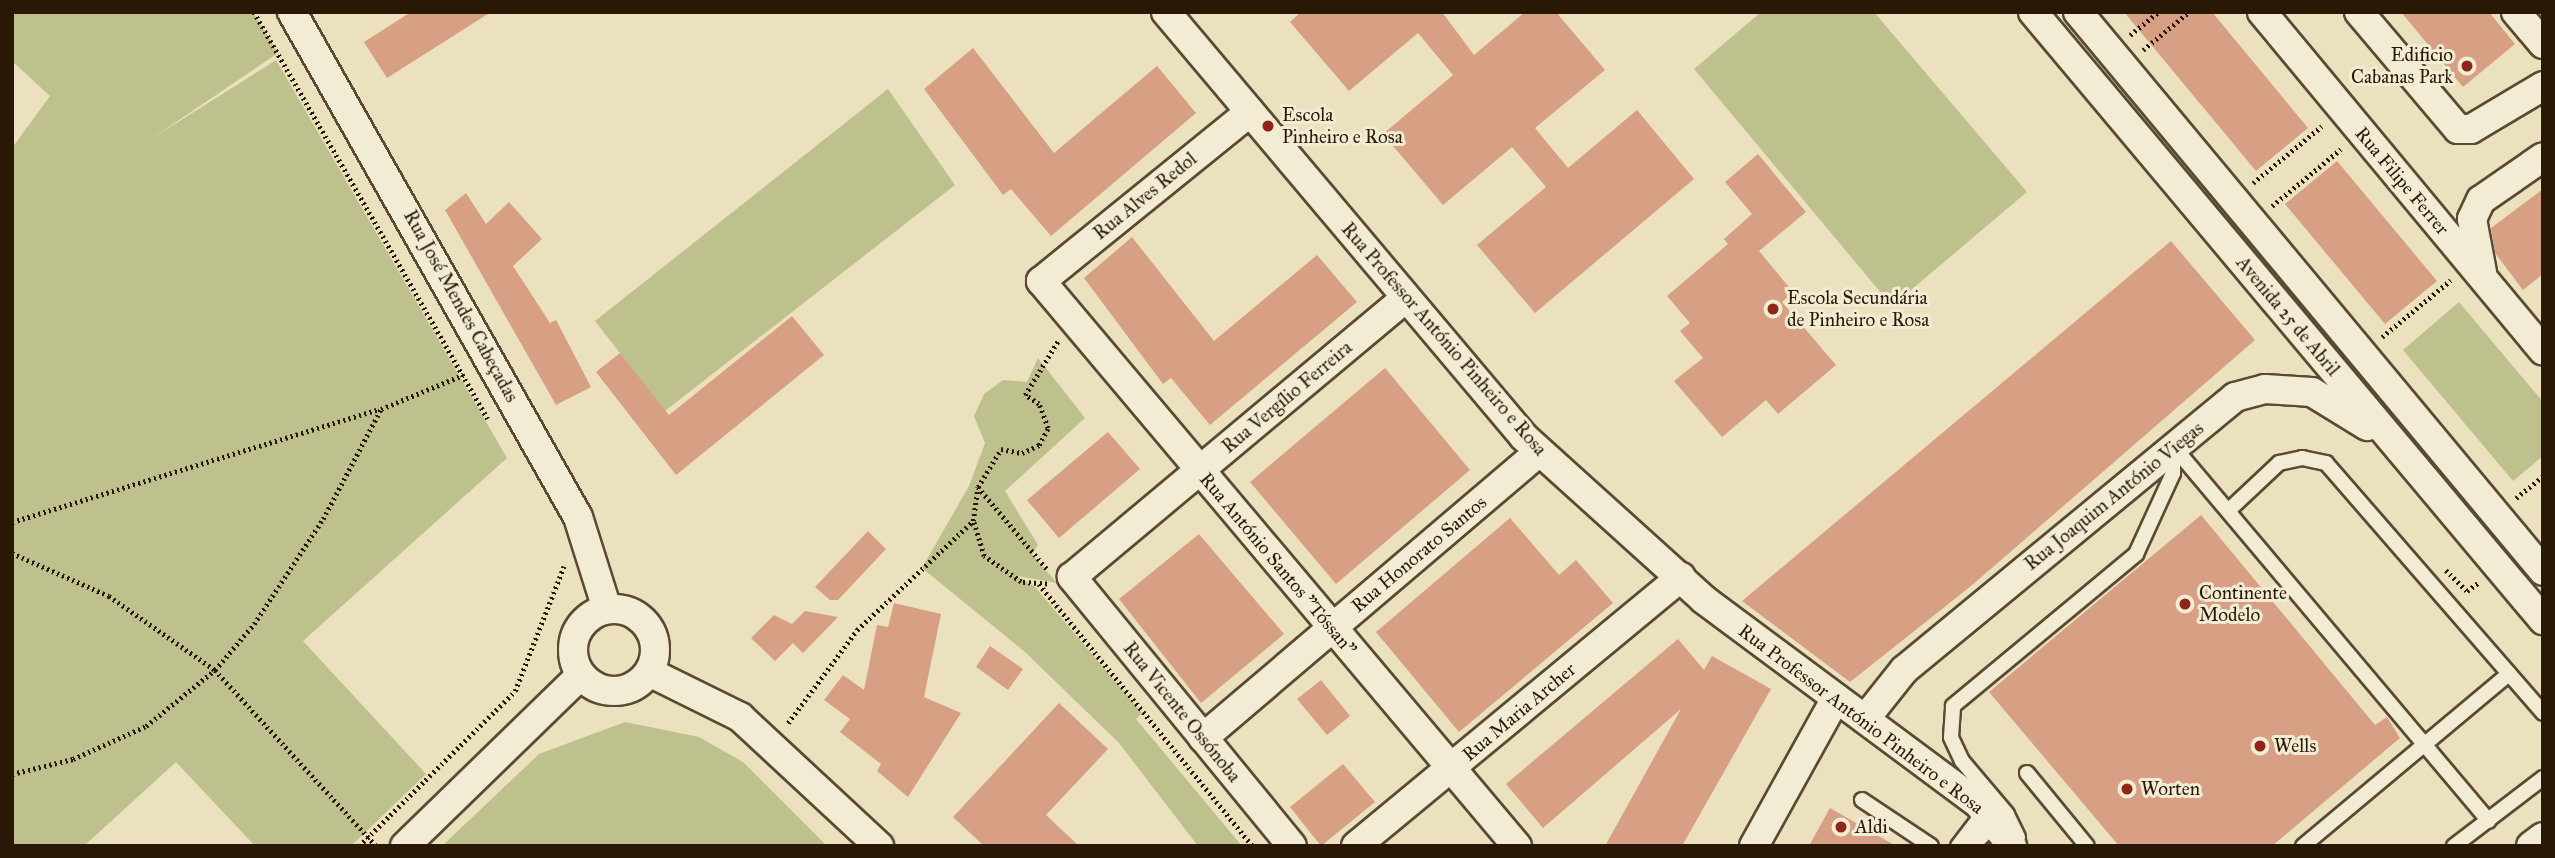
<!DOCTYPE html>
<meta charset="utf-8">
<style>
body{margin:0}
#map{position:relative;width:2555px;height:858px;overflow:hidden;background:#ece1be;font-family:"IM FELL Great Primer",serif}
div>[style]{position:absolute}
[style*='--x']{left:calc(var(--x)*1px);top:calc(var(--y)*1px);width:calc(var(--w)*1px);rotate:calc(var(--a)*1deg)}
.green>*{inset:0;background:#bec18d}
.building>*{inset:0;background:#d79f83}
.path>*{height:4.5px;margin-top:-2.25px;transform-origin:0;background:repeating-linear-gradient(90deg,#291805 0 2px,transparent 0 5.5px)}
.roads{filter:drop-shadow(2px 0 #5a4a33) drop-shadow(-2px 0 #5a4a33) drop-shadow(0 2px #5a4a33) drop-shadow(0 -2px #5a4a33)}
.lane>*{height:14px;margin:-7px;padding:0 7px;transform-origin:7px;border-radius:7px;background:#f3ecd5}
.street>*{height:28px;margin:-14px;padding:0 14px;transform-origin:14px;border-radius:14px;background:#f3ecd5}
.street>.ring{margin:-14px;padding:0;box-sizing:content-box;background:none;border:28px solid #f3ecd5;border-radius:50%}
.dots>*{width:19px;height:19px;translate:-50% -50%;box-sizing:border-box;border:4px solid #f3ecd5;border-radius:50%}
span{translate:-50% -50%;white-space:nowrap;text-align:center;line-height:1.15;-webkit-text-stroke:6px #f3ecd5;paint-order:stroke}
.poi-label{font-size:19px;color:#291805}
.right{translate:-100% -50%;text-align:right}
.left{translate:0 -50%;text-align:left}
.street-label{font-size:19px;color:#291805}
.frame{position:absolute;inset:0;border:14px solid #291805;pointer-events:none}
</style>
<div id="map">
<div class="green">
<i style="clip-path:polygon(12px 12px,253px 12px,278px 53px,151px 139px,276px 60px,507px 458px,303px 641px,426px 774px,351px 846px,255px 846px,176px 762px,84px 846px,12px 846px,12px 148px,50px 96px,12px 61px)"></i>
<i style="clip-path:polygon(1761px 12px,1874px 12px,2027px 192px,1892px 306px,1694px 69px)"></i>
<i style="clip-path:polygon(888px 89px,955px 185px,665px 411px,595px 321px)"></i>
<i style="clip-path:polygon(2459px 302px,2543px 402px,2543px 456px,2513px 481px,2403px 350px)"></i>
<i style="clip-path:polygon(1038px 358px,1085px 418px,1005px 491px,1038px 545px,1032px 554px,1057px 583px,1017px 576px,1035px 587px,1142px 713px,1136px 719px,1242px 846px,1198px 846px,1119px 743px,1025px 652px,922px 568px,969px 486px,985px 443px,974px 416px,984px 394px,1003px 380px,1027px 382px)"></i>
<i style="clip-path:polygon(625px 722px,699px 737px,743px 762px,827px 846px,442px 846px,539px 754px)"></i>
</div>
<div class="building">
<i style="clip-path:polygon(411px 12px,491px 12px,387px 78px,364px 42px)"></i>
<i style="clip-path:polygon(1301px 12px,1442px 12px,1474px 55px,1525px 12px,1556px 12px,1605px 70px,1535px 128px,1568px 168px,1637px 110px,1694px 179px,1535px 313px,1477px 245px,1546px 187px,1512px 147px,1443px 205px,1383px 134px,1453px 75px,1418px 33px,1349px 91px,1290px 22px)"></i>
<i style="clip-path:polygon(2124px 12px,2212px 12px,2308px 128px,2256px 171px)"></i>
<i style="clip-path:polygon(2401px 12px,2489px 12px,2515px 44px,2463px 87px)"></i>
<i style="clip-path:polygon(973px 48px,1054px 153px,1157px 66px,1196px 113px,1051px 236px,1011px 189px,1003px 195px,924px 89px)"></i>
<i style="clip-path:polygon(1758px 154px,1806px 212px,1759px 251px,1793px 292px,1782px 302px,1836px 365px,1778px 414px,1766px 400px,1722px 437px,1674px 381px,1703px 358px,1680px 331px,1690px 323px,1667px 296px,1728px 244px,1724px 239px,1752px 214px,1725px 182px)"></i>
<i style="clip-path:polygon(2337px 161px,2437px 281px,2385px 324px,2285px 204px)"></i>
<i style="clip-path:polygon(2543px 189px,2543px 274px,2523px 290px,2495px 253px,2491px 228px)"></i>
<i style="clip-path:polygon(466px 193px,486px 224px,509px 202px,542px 239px,513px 266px,550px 323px,556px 320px,591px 387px,556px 405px,445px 210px)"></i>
<i style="clip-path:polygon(1132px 237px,1214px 341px,1317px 255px,1357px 302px,1210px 425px,1171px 378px,1163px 384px,1084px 278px)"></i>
<i style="clip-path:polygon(2171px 241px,2255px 340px,1971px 586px,1850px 682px,1742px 601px)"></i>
<i style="clip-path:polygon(792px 316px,824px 355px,676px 475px,596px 372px,620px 353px,669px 415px)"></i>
<i style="clip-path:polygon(1385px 368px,1470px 470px,1336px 584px,1250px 482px)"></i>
<i style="clip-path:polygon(1108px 432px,1140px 469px,1059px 538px,1027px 500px)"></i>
<i style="clip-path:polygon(2201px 515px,2375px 725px,2387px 717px,2400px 738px,2272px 846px,2119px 846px,1989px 692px)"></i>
<i style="clip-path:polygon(1510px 518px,1559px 575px,1576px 560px,1613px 603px,1459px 732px,1376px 632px)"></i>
<i style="clip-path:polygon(868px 531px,886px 549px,838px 600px,830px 600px,815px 587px)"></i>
<i style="clip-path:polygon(1199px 534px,1284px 634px,1201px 703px,1119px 599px)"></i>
<i style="clip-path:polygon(894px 603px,941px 614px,924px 697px,961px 713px,908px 797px,877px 771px,881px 764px,840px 732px,850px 719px,824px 700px,843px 675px,864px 690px,877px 625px,888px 627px)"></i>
<i style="clip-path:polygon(805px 611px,838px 617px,803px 653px,793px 643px,775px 661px,751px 638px,774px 615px,792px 624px)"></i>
<i style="clip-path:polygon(1678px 639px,1704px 670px,1712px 656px,1771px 689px,1682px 846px,1605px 846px,1681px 709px,1543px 828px,1506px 784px)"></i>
<i style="clip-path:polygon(990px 646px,1023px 669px,1008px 690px,976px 667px)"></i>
<i style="clip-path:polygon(1321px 680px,1350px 716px,1327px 735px,1297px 699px)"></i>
<i style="clip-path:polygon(1059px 703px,1108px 749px,1046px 815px,1079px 846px,984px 846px,953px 817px)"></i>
<i style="clip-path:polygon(1343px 764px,1375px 802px,1321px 846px,1290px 807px)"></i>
<i style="clip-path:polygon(1830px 808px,1896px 846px,1809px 846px)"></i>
</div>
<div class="path">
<i style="--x:254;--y:12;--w:469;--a:60.1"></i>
<i style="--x:2130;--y:35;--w:36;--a:-39"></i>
<i style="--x:2143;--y:50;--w:60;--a:-39.6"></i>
<i style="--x:2253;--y:183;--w:89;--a:-39.6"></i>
<i style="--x:2272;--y:206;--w:89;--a:-39.6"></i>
<i style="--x:2382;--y:337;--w:89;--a:-39.6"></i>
<i style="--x:978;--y:487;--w:107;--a:49.9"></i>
<i style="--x:2516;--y:498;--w:35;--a:-39"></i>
<i style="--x:12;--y:522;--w:385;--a:-17.1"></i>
<i style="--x:12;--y:553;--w:106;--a:23.9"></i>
<i style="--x:109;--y:596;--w:129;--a:34.9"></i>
<i style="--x:215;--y:670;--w:239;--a:47.5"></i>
<i style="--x:2446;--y:570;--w:30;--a:45"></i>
<i style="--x:2467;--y:591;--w:14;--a:-36"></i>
<i style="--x:1039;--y:584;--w:338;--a:50.8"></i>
<i style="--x:1047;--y:584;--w:26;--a:-176"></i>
<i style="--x:1021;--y:582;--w:45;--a:-144.9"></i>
<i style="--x:984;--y:556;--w:37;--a:-107"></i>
<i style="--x:973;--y:521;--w:34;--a:-82"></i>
<i style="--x:978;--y:487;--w:44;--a:-58.8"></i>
<i style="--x:1001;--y:449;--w:21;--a:11"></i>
<i style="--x:1022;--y:453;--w:19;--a:-25"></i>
<i style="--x:1039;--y:445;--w:19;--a:-62"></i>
<i style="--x:1048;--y:428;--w:26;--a:-111"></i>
<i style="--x:1039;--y:404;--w:17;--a:-147"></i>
<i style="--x:1025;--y:395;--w:63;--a:-58.6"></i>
<i style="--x:788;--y:723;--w:116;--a:-53.4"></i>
<i style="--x:857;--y:630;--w:159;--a:-43.2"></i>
<i style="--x:12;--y:774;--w:63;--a:-13.8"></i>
<i style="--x:73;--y:759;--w:80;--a:-24.3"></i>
<i style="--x:146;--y:726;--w:89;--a:-39.1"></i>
<i style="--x:215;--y:670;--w:60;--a:-49.7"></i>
<i style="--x:254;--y:624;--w:126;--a:-56.7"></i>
<i style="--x:323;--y:519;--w:124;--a:-62.2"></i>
<i style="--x:381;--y:409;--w:89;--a:-22.5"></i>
<i style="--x:359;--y:846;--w:220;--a:-44.8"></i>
<i style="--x:515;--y:691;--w:134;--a:-68.6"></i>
</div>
<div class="roads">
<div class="lane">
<i style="--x:2173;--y:446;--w:490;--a:49.9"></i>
<i style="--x:2229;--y:510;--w:69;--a:-43.2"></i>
<i style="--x:2279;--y:463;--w:24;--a:-12"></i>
<i style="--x:2302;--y:458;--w:25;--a:12"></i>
<i style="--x:2326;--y:463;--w:331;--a:49"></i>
<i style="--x:2027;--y:773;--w:94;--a:50.6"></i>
<i style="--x:1862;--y:800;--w:83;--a:33.7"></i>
<i style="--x:2018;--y:837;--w:25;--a:-116"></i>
<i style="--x:2007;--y:814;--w:70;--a:-130.3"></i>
<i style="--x:1962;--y:761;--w:26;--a:-115"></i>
<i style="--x:1951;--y:737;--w:31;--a:-86"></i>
<i style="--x:1953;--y:706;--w:238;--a:-39.7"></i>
<i style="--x:2136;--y:554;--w:89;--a:-65.4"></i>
<i style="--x:2173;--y:473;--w:25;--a:-90"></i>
<i style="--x:1958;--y:846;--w:44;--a:-52.4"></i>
<i style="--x:1972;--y:846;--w:32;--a:-44"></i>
<i style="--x:2303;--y:846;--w:268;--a:-39.9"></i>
<i style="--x:2454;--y:846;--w:112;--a:-37.4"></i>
</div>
<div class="street">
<i style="--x:292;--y:12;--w:580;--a:60.48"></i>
<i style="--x:578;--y:517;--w:96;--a:72.5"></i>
<i style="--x:1166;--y:12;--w:556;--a:49.89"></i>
<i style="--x:1524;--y:437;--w:241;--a:42.1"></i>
<i style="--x:1703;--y:599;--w:342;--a:36.6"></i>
<i style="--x:1978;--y:803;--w:55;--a:51.7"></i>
<i style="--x:2033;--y:12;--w:794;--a:50.01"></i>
<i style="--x:2078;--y:12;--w:727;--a:50.24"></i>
<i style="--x:2262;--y:12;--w:440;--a:50.3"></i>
<i style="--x:2359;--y:12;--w:153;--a:49.8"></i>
<i style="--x:2458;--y:129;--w:13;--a:0"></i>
<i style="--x:2471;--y:129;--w:84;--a:-30.8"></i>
<i style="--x:2516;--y:12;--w:42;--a:49.8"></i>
<i style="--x:1250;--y:112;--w:269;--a:141"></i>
<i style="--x:1041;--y:281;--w:739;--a:49.89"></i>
<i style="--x:2482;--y:272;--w:54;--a:-100.7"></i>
<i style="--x:2472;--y:219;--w:21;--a:-65"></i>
<i style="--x:2481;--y:200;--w:75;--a:-34.7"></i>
<i class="ring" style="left:573px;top:609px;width:54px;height:54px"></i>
<i style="--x:649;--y:672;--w:102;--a:26.3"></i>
<i style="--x:740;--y:717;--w:190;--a:42.9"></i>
<i style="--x:1865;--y:719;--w:63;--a:-51.5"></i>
<i style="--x:1904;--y:670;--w:429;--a:-39.5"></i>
<i style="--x:2235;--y:397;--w:31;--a:-15"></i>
<i style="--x:2265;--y:389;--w:47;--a:3.7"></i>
<i style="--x:2312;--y:392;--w:65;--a:31.7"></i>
<i style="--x:1203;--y:738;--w:441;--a:-40.4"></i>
<i style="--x:405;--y:846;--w:245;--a:-44.2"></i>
<i style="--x:1292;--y:846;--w:348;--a:-129.3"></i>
<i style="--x:1072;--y:577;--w:435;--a:-39.9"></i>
<i style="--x:1356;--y:846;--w:422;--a:-39.6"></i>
<i style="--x:1754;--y:846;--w:169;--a:-61"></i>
<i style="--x:2531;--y:846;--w:15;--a:-37"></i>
</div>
</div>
<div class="dots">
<i style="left:2467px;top:66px;background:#8f2418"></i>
<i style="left:1268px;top:126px;background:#8f2418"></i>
<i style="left:1773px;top:309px;background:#8f2418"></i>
<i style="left:2185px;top:604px;background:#8f2418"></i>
<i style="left:2260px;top:746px;background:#8f2418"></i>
<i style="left:2127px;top:789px;background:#8f2418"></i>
<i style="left:1841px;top:827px;background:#8f2418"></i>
</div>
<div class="poi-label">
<span class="right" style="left:2453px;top:66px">Edificio<br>Cabanas Park</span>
<span class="left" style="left:1282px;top:126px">Escola<br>Pinheiro e Rosa</span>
<span class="left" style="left:1787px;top:309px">Escola Secundária<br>de Pinheiro e Rosa</span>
<span class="left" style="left:2199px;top:604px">Continente<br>Modelo</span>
<span class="left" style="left:2274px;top:746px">Wells</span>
<span class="left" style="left:2141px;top:789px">Worten</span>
<span class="left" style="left:1855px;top:827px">Aldi</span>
</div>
<div class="street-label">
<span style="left:2402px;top:181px;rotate:50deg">Rua Filipe Ferrer</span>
<span style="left:1145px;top:196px;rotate:-39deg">Rua Alves Redol</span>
<span style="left:461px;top:306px;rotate:61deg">Rua José Mendes Cabeçadas</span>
<span style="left:2288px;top:316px;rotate:50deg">Avenida 25 de Abril</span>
<span style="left:1444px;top:339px;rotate:49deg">Rua Professor António Pinheiro e Rosa</span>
<span style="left:1287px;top:397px;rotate:-40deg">Rua Vergílio Ferreira</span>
<span style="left:2114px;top:496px;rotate:-39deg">Rua Joaquim António Viegas</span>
<span style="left:1419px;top:554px;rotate:-40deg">Rua Honorato Santos</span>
<span style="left:1278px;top:564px;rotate:50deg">Rua António Santos "Tóssan"</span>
<span style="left:1182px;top:712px;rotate:51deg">Rua Vicente Ossónoba</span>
<span style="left:1519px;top:712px;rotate:-40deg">Rua Maria Archer</span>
<span style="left:1861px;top:719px;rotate:37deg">Rua Professor António Pinheiro e Rosa</span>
</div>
<div class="frame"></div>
</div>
